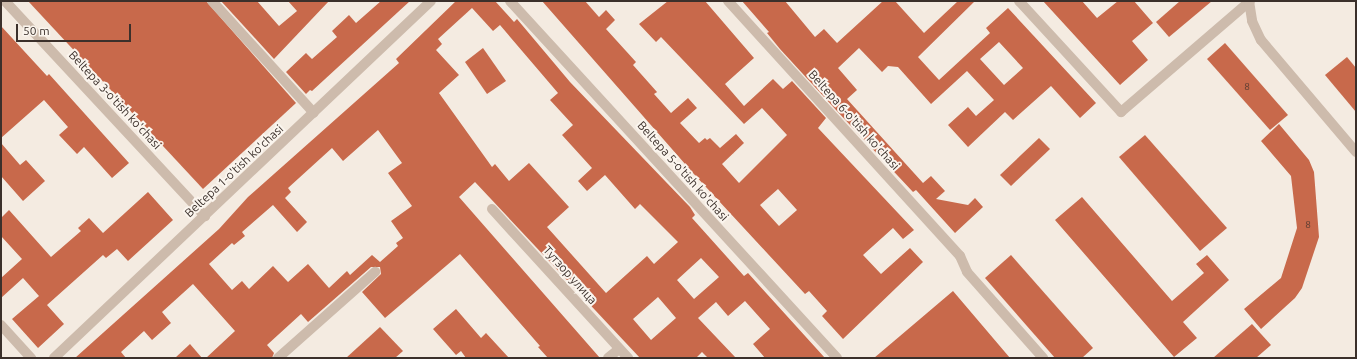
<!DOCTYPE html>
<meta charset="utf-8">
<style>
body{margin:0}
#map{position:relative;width:1357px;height:359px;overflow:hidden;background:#f4ebe1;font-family:Ubuntu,sans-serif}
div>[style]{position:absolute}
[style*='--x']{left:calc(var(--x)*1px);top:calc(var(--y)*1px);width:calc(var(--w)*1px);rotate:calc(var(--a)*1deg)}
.building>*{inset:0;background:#c8694b}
.minor>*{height:10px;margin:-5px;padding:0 5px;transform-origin:5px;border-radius:5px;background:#cdbbac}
span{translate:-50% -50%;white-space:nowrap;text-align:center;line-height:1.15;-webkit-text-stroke:4px #fbf5ee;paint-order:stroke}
.number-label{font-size:10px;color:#5e3e33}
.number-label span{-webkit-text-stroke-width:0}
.street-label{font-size:12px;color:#3b302b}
.frame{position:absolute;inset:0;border:2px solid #3b302b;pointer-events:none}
.scale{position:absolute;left:16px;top:24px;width:115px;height:18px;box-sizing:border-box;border:2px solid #3b302b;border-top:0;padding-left:5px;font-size:12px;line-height:14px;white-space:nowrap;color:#3b302b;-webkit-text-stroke:3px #fbf5ee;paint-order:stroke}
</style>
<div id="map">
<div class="building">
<i style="clip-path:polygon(28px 1px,206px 1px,296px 103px,203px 189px)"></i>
<i style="clip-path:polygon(221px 1px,257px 1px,279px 26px,297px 11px,288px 1px,329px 1px,274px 59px)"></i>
<i style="clip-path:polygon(381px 1px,410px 1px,312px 91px,310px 90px,306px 94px,286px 72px,306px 53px,312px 59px,337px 37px,332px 31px,349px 15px,356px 23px)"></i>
<i style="clip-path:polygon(evenodd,456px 1px,495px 1px,514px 22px,517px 19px,570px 82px,690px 207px,695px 215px,692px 218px,744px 276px,748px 273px,825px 358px,765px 358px,753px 344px,770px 329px,745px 301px,728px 316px,716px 302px,698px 318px,736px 358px,708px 358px,702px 352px,696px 358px,640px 358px,475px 182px,459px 197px,600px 358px,548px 358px,538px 347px,540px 346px,460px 254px,385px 318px,362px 292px,381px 274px,380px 267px,371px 267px,308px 322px,301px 314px,267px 345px,274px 353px,272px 358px,206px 358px,235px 331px,193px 284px,162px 312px,171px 323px,152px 340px,144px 331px,121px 352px,126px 358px,75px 358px,219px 229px,248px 197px,399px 63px,396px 59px,456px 1px,472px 8px,493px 31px,500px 25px,558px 93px,550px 100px,573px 125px,562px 135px,592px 168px,578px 181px,587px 191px,605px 175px,635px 209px,640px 204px,678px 242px,654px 264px,647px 256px,606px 293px,547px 227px,569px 207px,529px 163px,509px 181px,495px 164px,492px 167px,439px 93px,459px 75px,436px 50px,442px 44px,438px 39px,472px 8px,456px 1px,378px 130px,402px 163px,388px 173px,412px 206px,391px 221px,403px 238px,396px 243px,398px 246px,380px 262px,372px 255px,350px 275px,347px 271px,329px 288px,308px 264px,288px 282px,273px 266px,249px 289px,242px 281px,232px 290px,209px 264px,232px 243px,234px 245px,245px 236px,242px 232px,273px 205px,297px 232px,307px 222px,285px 198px,291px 192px,288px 188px,332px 148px,343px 161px,378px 130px,456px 1px,701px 258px,719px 277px,694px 299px,677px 280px,701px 258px,456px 1px,658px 297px,676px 318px,651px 340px,633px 319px,658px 297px)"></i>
<i style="clip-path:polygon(evenodd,542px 1px,585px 1px,599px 17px,606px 10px,615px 20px,606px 29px,636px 62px,633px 65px,657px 92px,654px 94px,671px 113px,688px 98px,697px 108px,680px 123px,699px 143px,705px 138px,707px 140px,710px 138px,720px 148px,736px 134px,744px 143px,722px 164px,739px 183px,787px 135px,762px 108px,744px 124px,661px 37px,656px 42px,639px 24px,668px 1px,705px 1px,754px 58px,725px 84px,744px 106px,773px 79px,783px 89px,792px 81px,826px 118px,818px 128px,914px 230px,903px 239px,893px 228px,863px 255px,881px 274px,910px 248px,923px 262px,843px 339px,822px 316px,827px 311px,809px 291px,805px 294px,693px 173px,542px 1px,778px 189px,797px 210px,779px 226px,760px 205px,778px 189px)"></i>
<i style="clip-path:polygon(evenodd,742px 1px,785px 1px,815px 37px,824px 29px,837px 43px,883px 1px,895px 1px,924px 33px,958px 1px,975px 1px,918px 57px,939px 80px,990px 33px,986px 28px,1008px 8px,1096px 103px,1080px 118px,1051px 86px,1013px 120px,1005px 112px,968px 147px,948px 125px,968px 107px,976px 116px,994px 100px,967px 71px,931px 104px,898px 67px,888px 66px,882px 72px,859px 48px,838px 68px,857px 90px,847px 99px,923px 183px,931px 176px,945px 191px,936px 199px,968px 205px,975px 198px,983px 207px,955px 233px,916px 190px,913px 192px,836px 110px,780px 49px,767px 33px,769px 32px,742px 1px,999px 42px,1023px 68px,1004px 85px,980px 59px,999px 42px)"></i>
<i style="clip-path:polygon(1043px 1px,1082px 1px,1097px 18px,1118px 1px,1134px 1px,1153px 23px,1132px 41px,1148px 60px,1120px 85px)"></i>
<i style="clip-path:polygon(1180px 1px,1212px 1px,1169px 37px,1156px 22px)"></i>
<i style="clip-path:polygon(1px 26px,47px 76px,49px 74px,129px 163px,112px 178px,84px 147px,77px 154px,59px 135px,68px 127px,44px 100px,1px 138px)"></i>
<i style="clip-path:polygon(1225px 43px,1288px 115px,1270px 130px,1207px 59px)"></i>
<i style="clip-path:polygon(483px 48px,506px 81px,487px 94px,465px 62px)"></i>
<i style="clip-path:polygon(1347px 57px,1356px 68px,1356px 112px,1325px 75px)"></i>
<i style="clip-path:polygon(1279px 124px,1309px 160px,1314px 172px,1319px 237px,1302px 288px,1295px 298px,1261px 329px,1244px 309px,1281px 278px,1297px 228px,1291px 176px,1261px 141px)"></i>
<i style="clip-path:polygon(1145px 135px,1227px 228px,1200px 251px,1119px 157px)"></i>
<i style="clip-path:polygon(1039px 138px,1050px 149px,1011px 186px,1000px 175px)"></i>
<i style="clip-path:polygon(1px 143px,20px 165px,26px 160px,45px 181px,23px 201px,1px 176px)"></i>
<i style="clip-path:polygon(148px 192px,173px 220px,128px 261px,117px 249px,106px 258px,103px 255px,47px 305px,64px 324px,38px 348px,12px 319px,39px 296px,23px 278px,1px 298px,1px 278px,22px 259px,1px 236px,1px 218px,9px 210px,51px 257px,81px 231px,78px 228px,89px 218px,103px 233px)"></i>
<i style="clip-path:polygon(1082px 197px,1172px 301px,1204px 273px,1196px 264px,1207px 255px,1229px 280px,1183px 322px,1197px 338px,1174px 357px,1055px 220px)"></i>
<i style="clip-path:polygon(1011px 255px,1093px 348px,1082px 358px,1055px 358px,985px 278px)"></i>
<i style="clip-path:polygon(953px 291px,1010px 358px,874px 358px,900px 336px)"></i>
<i style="clip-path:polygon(456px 309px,481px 338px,486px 333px,509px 358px,466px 358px,461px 351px,456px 355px,433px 329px)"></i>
<i style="clip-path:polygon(1252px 324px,1271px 345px,1256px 358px,1213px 358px)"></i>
<i style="clip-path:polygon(380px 327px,403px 351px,395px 358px,346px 358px)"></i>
<i style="clip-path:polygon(190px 344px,202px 358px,175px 358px)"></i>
</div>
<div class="minor">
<i style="--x:5;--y:1;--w:294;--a:47.1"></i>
<i style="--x:212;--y:1;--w:151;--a:47.7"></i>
<i style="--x:510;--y:1;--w:484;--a:47.5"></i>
<i style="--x:728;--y:1;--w:345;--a:47.7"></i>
<i style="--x:960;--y:256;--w:17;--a:66"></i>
<i style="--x:967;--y:272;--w:115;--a:48.5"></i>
<i style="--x:1019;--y:1;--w:151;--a:47.4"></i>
<i style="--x:1121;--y:112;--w:170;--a:-40.7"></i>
<i style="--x:1249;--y:1;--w:20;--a:81"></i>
<i style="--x:1252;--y:21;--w:21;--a:65"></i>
<i style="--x:1261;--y:40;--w:147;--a:49.7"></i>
<i style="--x:492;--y:209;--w:202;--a:47.6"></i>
<i style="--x:1;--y:325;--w:45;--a:47.7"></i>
<i style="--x:54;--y:358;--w:519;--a:-43.44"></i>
<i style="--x:278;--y:358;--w:130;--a:-41.6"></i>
<i style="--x:608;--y:358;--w:14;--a:-39"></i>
</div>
<div class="number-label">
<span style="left:1247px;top:87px">8</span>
<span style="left:1308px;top:225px">8</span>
</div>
<div class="street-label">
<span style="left:115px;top:100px;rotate:47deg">Beltepa 3-o'tish ko'chasi</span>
<span style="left:854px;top:120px;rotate:48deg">Beltepa 6-o'tish ko'chasi</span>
<span style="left:234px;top:171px;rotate:-43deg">Beltepa 1-o'tish ko'chasi</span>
<span style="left:683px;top:171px;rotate:48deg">Beltepa 5-o'tish ko'chasi</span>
<span style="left:570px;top:275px;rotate:48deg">Тутзор улица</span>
</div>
<div class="frame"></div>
<div class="scale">50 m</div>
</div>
